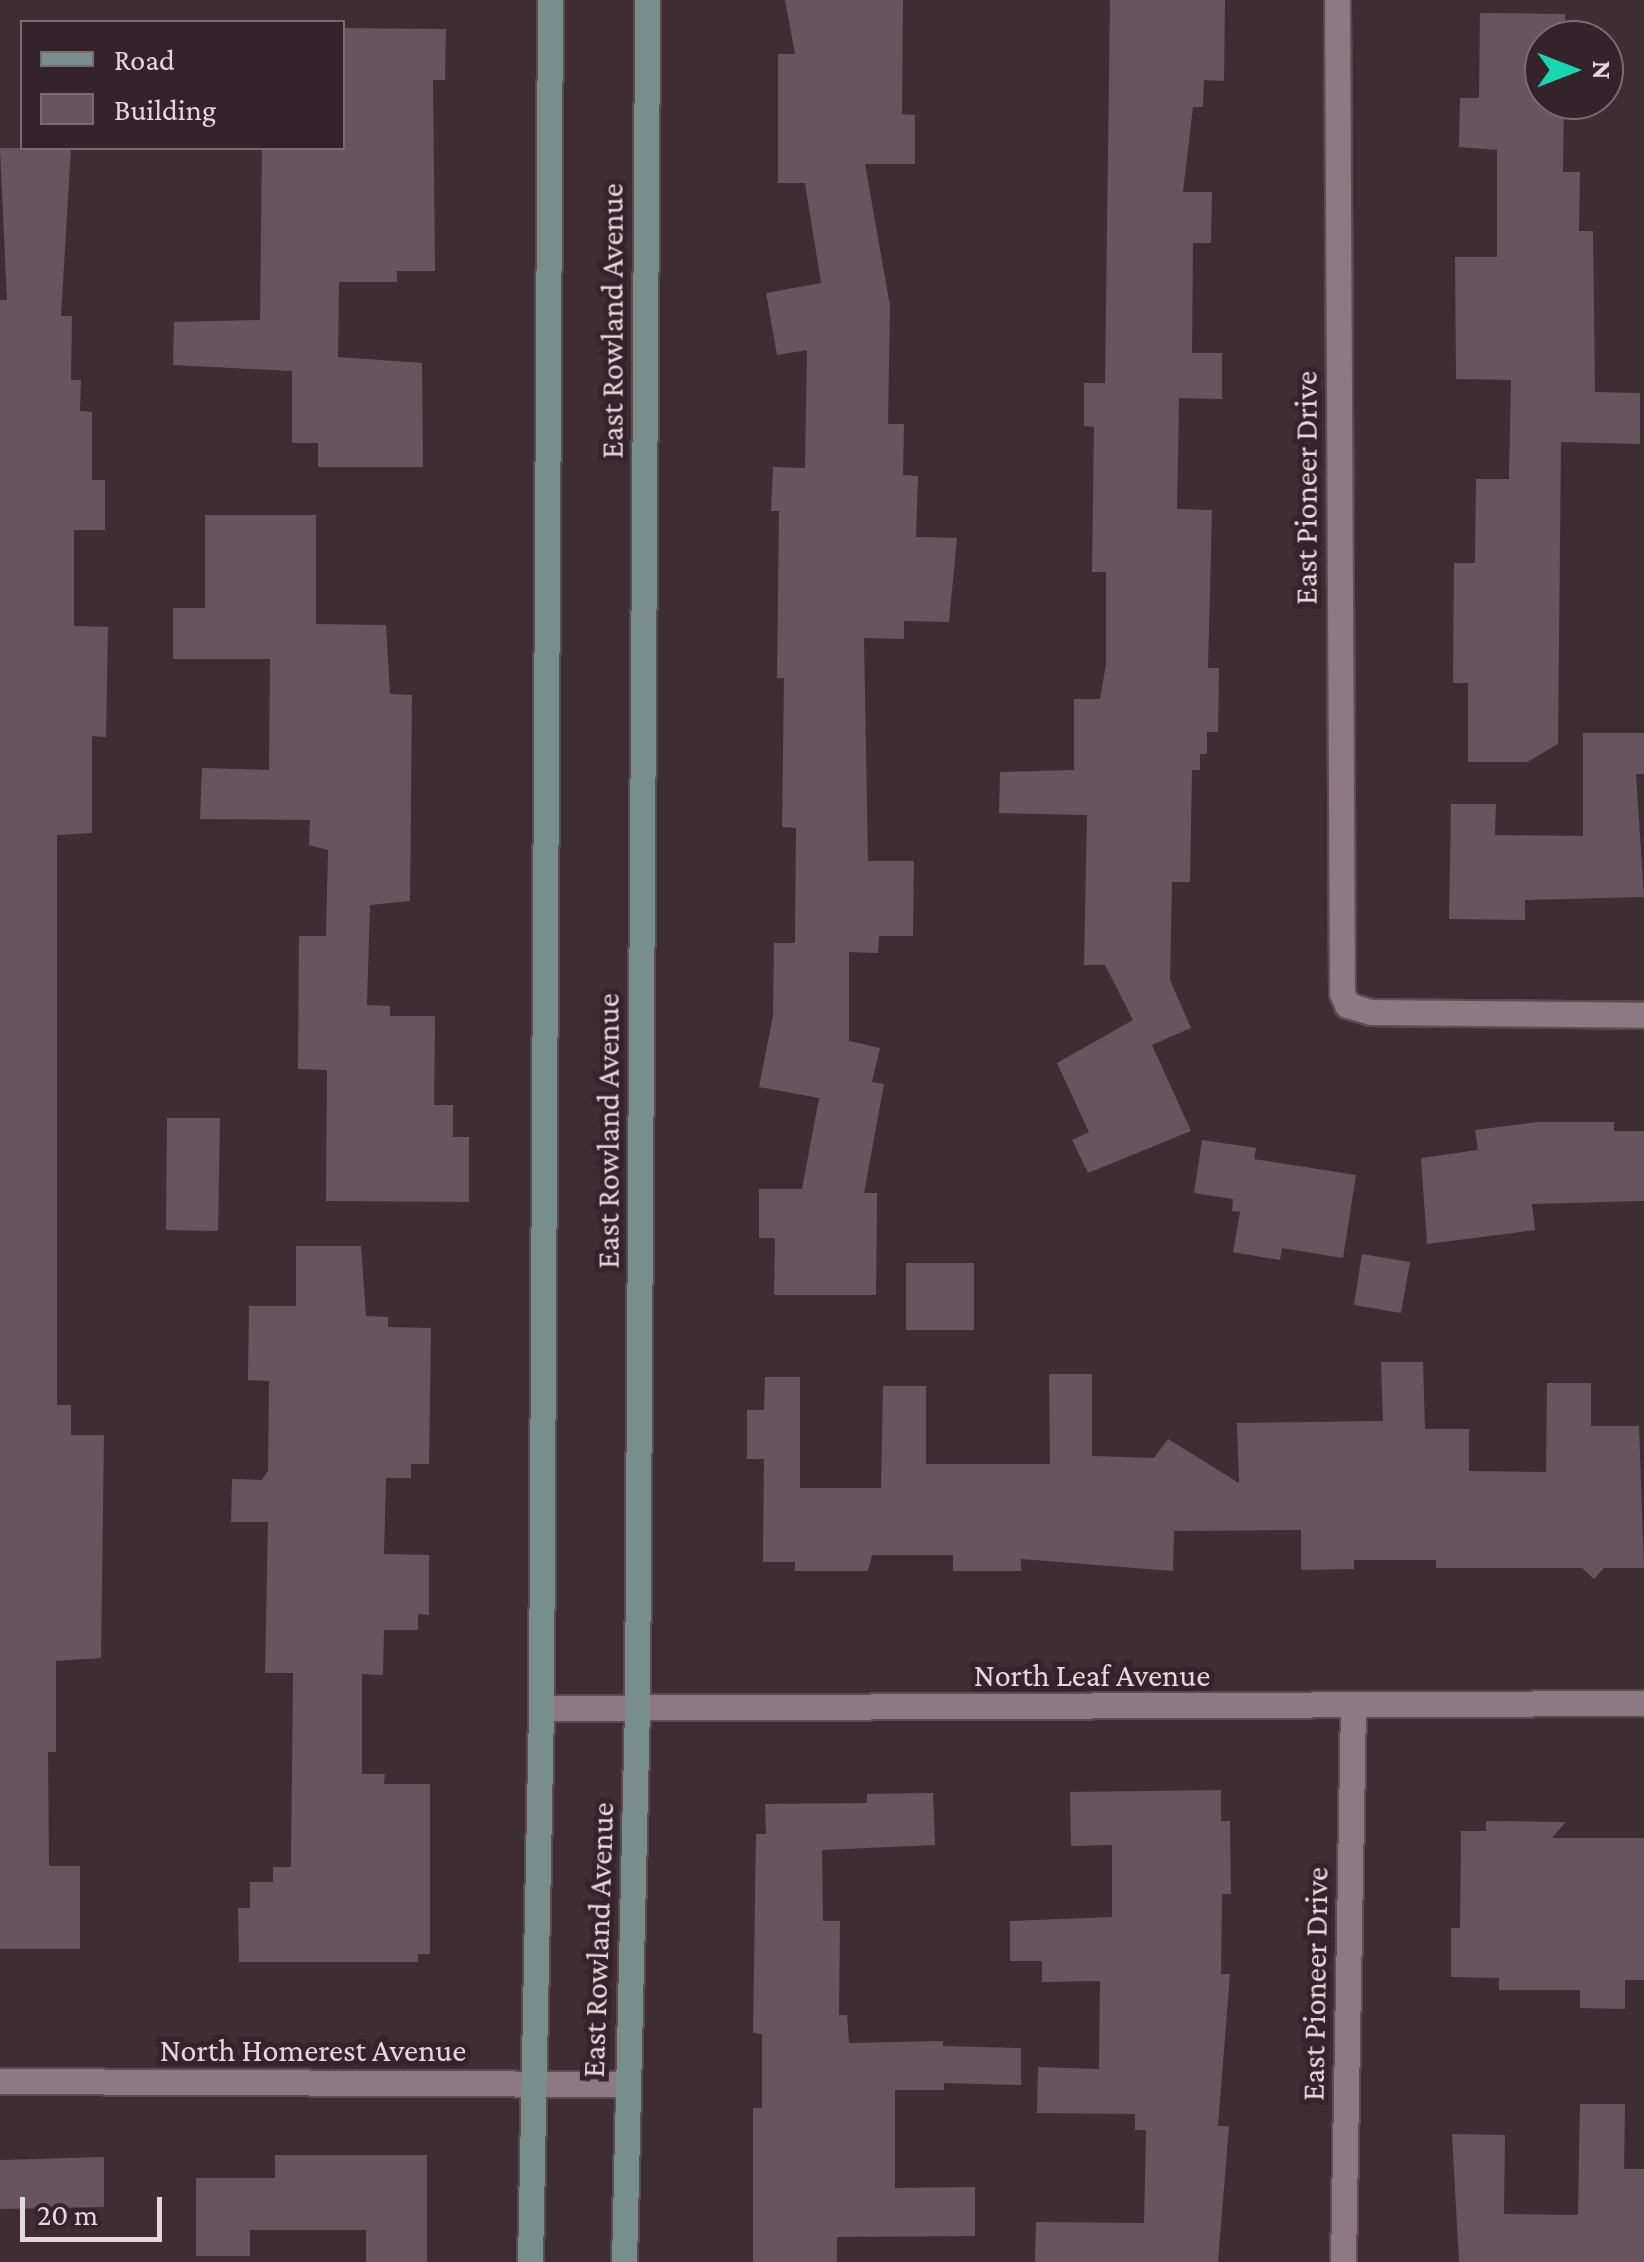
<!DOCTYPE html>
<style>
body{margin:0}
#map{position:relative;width:1644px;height:2262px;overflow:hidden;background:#3f2d34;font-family:"Crimson Pro",serif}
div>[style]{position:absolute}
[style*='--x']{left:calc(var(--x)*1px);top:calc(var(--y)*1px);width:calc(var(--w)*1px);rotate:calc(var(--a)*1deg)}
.building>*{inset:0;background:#68545d}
.roads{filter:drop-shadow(2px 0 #5a4c52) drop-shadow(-2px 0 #5a4c52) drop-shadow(0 2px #5a4c52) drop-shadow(0 -2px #5a4c52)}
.street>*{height:25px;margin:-12.5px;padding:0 12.5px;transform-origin:12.5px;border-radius:12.5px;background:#8e7881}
.secondary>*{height:25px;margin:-12.5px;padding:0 12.5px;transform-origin:12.5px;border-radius:12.5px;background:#778e8c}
span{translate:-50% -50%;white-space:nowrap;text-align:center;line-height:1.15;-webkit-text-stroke:10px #34232a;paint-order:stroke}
.street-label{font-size:32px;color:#e4d8dc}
.legend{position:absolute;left:20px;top:20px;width:325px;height:130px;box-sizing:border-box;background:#34232a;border:2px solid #7a6b71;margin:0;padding:12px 18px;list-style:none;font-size:30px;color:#e4d8dc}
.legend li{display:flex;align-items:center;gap:20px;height:50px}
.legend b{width:50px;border:2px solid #7a6b71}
.north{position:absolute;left:1524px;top:20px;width:100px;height:100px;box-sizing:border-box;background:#34232a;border:2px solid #7a6b71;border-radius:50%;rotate:90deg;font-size:28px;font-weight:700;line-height:40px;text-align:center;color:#e4d8dc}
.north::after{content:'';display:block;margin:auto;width:35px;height:45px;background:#19d5b2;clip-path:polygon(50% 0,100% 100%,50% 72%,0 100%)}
.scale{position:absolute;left:20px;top:2197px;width:142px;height:45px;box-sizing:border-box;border:5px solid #e4d8dc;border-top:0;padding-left:12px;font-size:30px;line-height:35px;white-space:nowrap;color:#e4d8dc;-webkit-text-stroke:8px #34232a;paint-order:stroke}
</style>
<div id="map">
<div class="building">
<i style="clip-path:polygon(785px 0,903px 0,902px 114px,915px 115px,915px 164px,865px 164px,890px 306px,888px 424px,904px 424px,903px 475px,918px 476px,916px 537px,957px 538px,949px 622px,904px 621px,904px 639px,864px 638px,868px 861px,914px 861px,913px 936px,879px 936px,878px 953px,849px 952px,849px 1041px,880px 1048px,872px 1082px,884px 1084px,864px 1193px,877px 1193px,876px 1295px,774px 1295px,775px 1238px,759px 1238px,759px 1189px,802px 1189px,819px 1098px,759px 1087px,773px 1016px,774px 943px,795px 943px,796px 828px,782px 827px,784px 678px,777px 678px,779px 511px,771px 511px,773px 467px,805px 468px,807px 350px,777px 355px,766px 293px,821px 283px,805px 183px,778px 183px,778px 54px,795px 54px)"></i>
<i style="clip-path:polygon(1110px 0,1225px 0,1224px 81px,1204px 80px,1203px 107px,1193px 107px,1183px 192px,1212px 192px,1211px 243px,1193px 243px,1192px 353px,1222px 353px,1222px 399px,1179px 398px,1177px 509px,1212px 510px,1208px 668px,1219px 668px,1218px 732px,1207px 732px,1207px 754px,1200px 754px,1200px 770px,1192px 770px,1190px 882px,1172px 882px,1170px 980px,1191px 1028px,1152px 1045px,1191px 1131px,1088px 1173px,1072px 1140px,1089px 1132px,1057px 1063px,1133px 1020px,1105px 965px,1084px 965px,1087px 815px,999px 813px,1000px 772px,1074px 770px,1074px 699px,1100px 699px,1106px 664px,1106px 572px,1092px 572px,1094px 427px,1084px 426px,1084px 383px,1105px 383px)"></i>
<i style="clip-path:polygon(1480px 13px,1565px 14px,1565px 40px,1544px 40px,1544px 100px,1564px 100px,1563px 172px,1580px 172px,1579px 231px,1593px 231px,1595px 392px,1640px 393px,1640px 444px,1561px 442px,1558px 744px,1527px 762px,1468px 762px,1468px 683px,1453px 683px,1454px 563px,1475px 563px,1476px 479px,1509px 479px,1511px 380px,1456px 379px,1455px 257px,1497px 257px,1497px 150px,1459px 147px,1460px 98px,1479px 98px)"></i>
<i style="clip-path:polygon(342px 28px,446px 29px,445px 80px,433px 80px,435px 271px,397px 271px,397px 282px,339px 282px,338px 357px,422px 363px,423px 467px,318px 467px,318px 443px,292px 443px,292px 371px,173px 365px,174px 322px,260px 320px,262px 148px,342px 148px)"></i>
<i style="clip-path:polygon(0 148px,71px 148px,61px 316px,72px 316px,71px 380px,81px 380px,80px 411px,92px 412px,92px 480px,105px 480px,105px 530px,74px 530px,74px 626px,108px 627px,106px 737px,92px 736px,92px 833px,57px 835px,57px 1405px,71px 1405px,71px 1435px,104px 1435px,101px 1658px,56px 1661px,56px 1752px,48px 1752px,49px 1866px,80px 1866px,80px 1949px,0 1949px,0 300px,7px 300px)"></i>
<i style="clip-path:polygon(205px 515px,316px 515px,316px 624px,386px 625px,390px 694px,412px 695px,410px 901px,370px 905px,367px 1005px,390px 1006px,390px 1016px,435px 1016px,434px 1105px,453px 1105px,453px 1137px,469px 1137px,469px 1202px,326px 1201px,327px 1070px,298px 1069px,299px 936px,326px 936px,328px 850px,309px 845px,310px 820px,200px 819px,202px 768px,269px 770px,270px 659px,173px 659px,173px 608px,205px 608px)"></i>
<i style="clip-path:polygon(1583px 733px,1644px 733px,1644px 774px,1636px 774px,1644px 897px,1525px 900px,1525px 920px,1449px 919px,1451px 804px,1496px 804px,1495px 835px,1583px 836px)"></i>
<i style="clip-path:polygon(167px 1118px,220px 1118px,218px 1231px,166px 1230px)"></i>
<i style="clip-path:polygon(1538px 1122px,1614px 1122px,1614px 1131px,1644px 1131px,1644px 1201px,1532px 1204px,1535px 1230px,1427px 1244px,1421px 1158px,1478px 1150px,1475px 1130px)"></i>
<i style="clip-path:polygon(1202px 1140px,1256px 1148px,1254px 1159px,1356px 1175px,1343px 1258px,1282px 1248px,1280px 1260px,1233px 1252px,1240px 1212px,1232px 1211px,1233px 1199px,1194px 1193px)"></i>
<i style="clip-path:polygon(296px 1246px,361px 1246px,366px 1316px,388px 1317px,388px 1327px,431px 1328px,429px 1464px,411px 1464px,411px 1478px,386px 1478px,384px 1554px,429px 1555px,429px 1615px,418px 1614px,418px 1630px,384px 1630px,383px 1675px,362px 1674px,362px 1774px,385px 1774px,384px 1784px,430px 1784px,430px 1954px,418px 1954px,418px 1962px,239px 1962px,238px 1908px,250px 1908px,250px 1882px,273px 1882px,273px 1867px,291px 1867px,293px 1673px,265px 1673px,268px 1522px,231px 1522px,232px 1479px,262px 1480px,268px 1471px,269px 1381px,248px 1380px,249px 1306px,296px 1306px)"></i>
<i style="clip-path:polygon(1362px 1254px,1410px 1262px,1401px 1313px,1354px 1305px)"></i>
<i style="clip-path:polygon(906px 1263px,974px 1263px,974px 1330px,906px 1330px)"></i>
<i style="clip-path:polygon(1381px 1362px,1423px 1362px,1425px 1429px,1469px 1429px,1469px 1471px,1546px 1472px,1547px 1383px,1591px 1383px,1591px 1426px,1639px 1426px,1644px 1568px,1604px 1568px,1594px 1579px,1582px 1568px,1436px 1568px,1436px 1560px,1354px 1560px,1354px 1569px,1301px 1570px,1301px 1530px,1174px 1531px,1173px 1571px,1021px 1559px,1021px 1571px,953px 1571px,953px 1555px,872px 1555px,868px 1571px,795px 1571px,795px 1562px,763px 1562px,764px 1459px,747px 1459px,747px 1410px,764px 1410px,765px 1377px,800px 1377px,800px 1488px,881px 1488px,883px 1386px,926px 1386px,926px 1464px,1050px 1464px,1049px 1374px,1092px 1374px,1092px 1456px,1154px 1458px,1168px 1439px,1239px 1483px,1237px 1423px,1383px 1421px)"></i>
<i style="clip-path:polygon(1221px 1790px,1221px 1821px,1230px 1821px,1231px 1894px,1222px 1894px,1221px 1974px,1230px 1974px,1218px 2126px,1229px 2126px,1218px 2262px,1035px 2262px,1036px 2222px,1144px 2223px,1146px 2130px,1135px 2130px,1135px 2114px,1037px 2113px,1038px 2067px,1099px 2069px,1100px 1981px,1042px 1982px,1042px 1961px,1010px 1961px,1010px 1921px,1112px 1917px,1112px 1845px,1071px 1846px,1070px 1792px)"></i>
<i style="clip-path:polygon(933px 1793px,935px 1845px,822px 1850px,823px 1921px,840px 1921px,839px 2015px,847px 2015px,849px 2043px,943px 2041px,943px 2046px,1021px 2048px,1021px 2085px,944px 2083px,944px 2090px,895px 2090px,895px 2188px,975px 2187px,975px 2236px,837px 2237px,837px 2262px,753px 2262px,753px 2108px,762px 2108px,762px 2034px,753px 2033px,756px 1834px,766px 1834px,765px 1804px,867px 1803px,867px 1794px)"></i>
<i style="clip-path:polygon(1486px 1821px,1566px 1822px,1552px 1838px,1644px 1838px,1644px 1980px,1625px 1980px,1625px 2009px,1580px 2008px,1580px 1990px,1499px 1990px,1499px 1978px,1451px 1977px,1451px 1928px,1460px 1928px,1461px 1831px,1486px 1831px)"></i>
<i style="clip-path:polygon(1580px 2104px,1625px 2104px,1624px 2169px,1644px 2169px,1644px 2262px,1459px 2262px,1452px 2134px,1505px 2135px,1504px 2214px,1578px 2215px)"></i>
<i style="clip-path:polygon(275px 2155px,427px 2155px,427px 2262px,366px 2262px,366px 2230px,250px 2230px,250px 2256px,196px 2256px,196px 2178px,275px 2178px)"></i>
<i style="clip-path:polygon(104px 2157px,104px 2207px,0 2209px,0 2160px)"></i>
</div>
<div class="roads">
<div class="street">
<i style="--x:1337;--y:0;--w:993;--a:89.71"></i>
<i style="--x:1342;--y:993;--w:13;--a:67"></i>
<i style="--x:1347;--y:1005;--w:25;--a:16"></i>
<i style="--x:1371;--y:1012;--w:273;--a:0.6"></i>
<i style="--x:541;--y:1708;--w:1103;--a:-0.26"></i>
<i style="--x:0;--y:2081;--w:625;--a:0.28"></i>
<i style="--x:1343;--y:2262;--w:555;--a:-88.97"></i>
</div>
<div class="secondary">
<i style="--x:530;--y:2262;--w:554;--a:-88.86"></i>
<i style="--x:541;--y:1708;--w:1708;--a:-89.7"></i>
<i style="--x:624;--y:2262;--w:554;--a:-88.66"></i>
<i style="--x:637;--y:1708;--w:1708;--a:-89.66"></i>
</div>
</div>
<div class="street-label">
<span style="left:612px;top:321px;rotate:-90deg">East Rowland Avenue</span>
<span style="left:1306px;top:488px;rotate:-90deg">East Pioneer Drive</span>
<span style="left:608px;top:1131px;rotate:-90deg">East Rowland Avenue</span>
<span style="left:1092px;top:1675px">North Leaf Avenue</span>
<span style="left:598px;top:1940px;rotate:-88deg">East Rowland Avenue</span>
<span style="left:1315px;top:1984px;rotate:-89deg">East Pioneer Drive</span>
<span style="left:313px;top:2050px">North Homerest Avenue</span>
</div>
<ul class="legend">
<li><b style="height:12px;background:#778e8c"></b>Road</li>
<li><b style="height:28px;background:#68545d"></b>Building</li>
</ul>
<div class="north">N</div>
<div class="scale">20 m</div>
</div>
